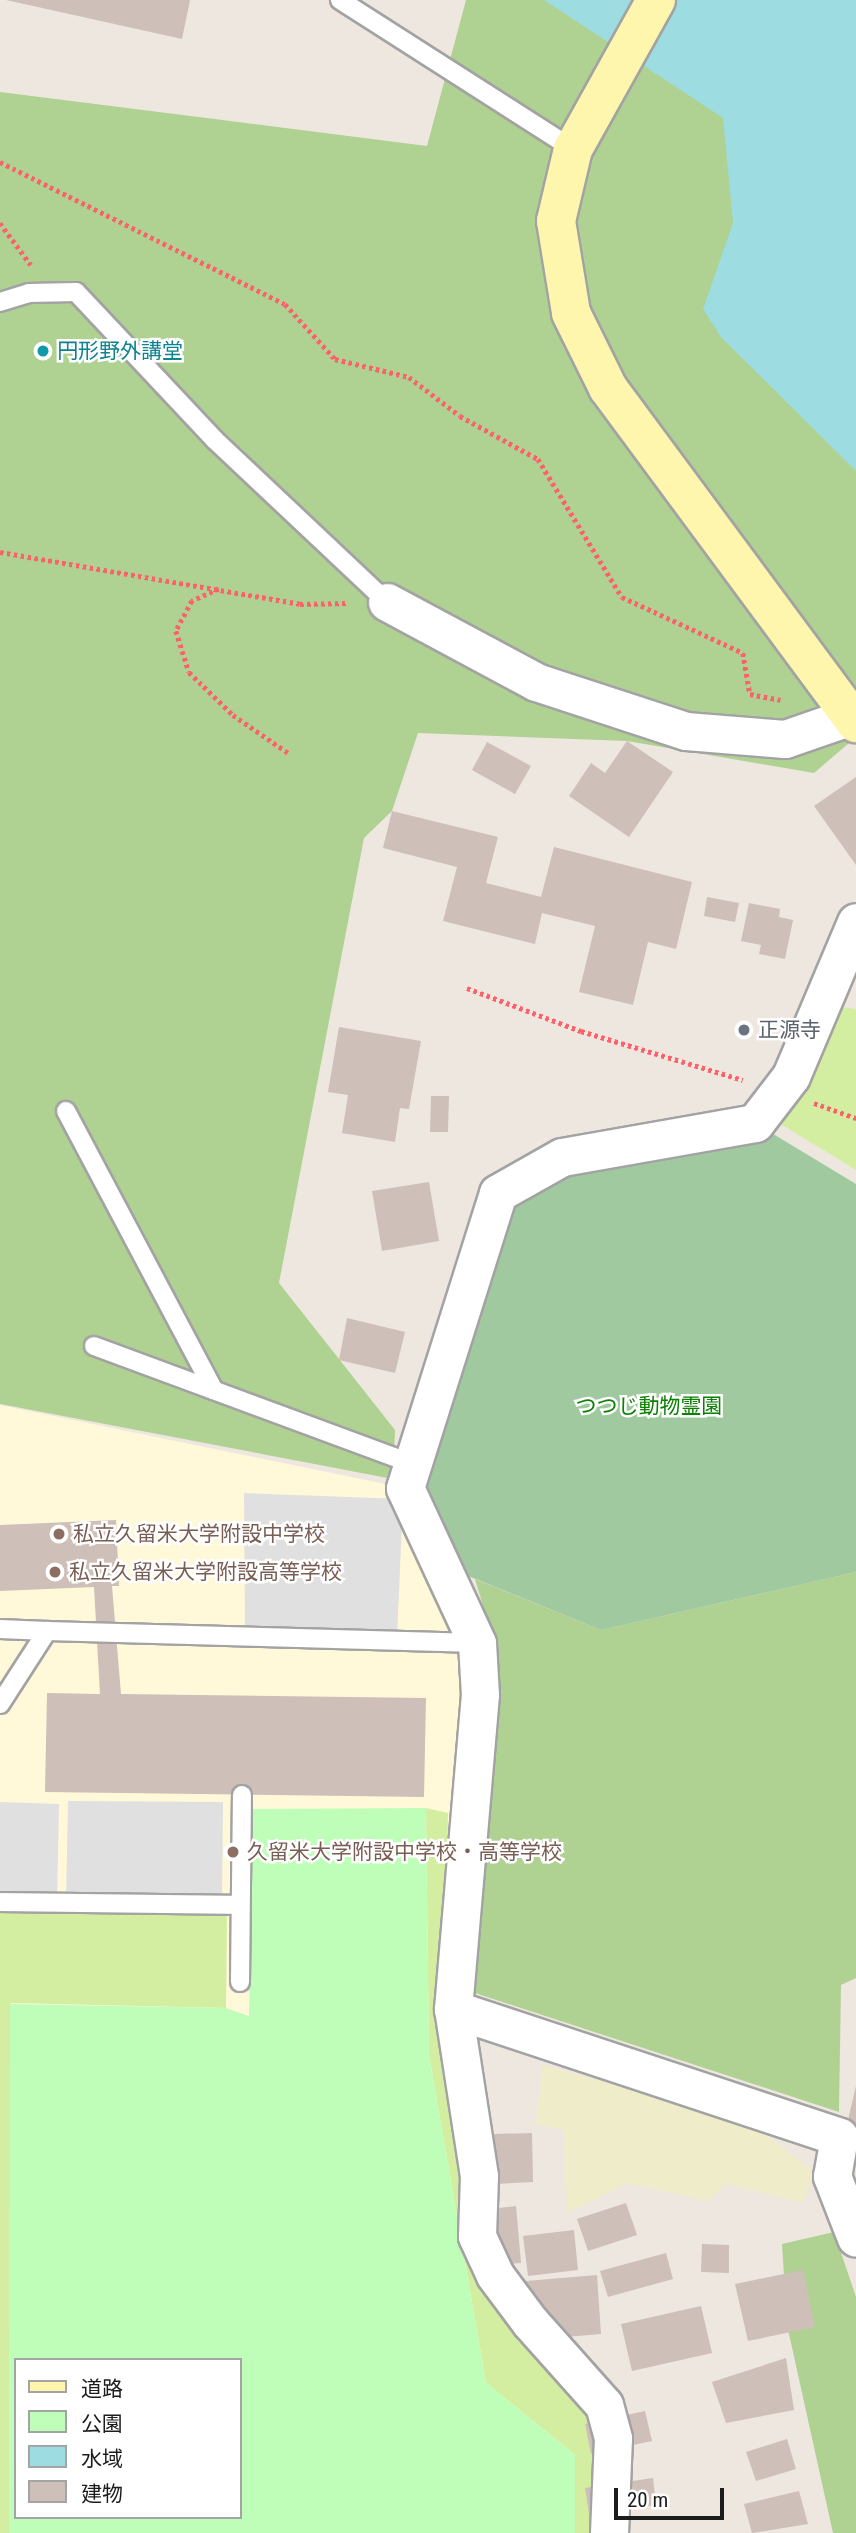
<!DOCTYPE html>
<meta charset="utf-8">
<style>
body{margin:0}
#map{position:relative;width:856px;height:2533px;overflow:hidden;background:#eee7e0;font-family:"Roboto Condensed","Noto Sans JP",sans-serif}
div>[style]{position:absolute}
[style*='--x']{left:calc(var(--x)*1px);top:calc(var(--y)*1px);width:calc(var(--w)*1px);rotate:calc(var(--a)*1deg)}
.education>*{inset:0;background:#fff9d9}
.farmland>*{inset:0;background:#efecc9}
.grass>*{inset:0;background:#d3eea1}
.forest>*{inset:0;background:#afd191}
.cemetery>*{inset:0;background:#a0c9a0}
.park>*{inset:0;background:#befeb8}
.parking>*{inset:0;background:#e0e0e0}
.water>*{inset:0;background:#9ddce0}
.building>*{inset:0;background:#cebfb9}
.path>*{height:4.5px;margin-top:-2.25px;transform-origin:0;background:repeating-linear-gradient(90deg,#ff616a 0 3.5px,transparent 0 7px)}
.roads{filter:drop-shadow(2px 0 #a3a3a3) drop-shadow(-2px 0 #a3a3a3) drop-shadow(0 2px #a3a3a3) drop-shadow(0 -2px #a3a3a3)}
.lane>*{height:18px;margin:-9px;padding:0 9px;transform-origin:9px;border-radius:9px;background:#fff}
.street>*{height:37px;margin:-18.5px;padding:0 18.5px;transform-origin:18.5px;border-radius:18.5px;background:#fff}
.secondary>*{height:38px;margin:-19px;padding:0 19px;transform-origin:19px;border-radius:19px;background:#fff6ae}
.dots>*{width:19px;height:19px;translate:-50% -50%;box-sizing:border-box;border:4px solid #fff;border-radius:50%}
span{translate:-50% -50%;white-space:nowrap;text-align:center;line-height:1.15;-webkit-text-stroke:5px #fff;paint-order:stroke}
.culture-label{font-size:21px;color:#0d838f}
.left{translate:0 -50%;text-align:left}
.worship-label{font-size:21px;color:#5b616d}
.park-label{font-size:21px;color:#0c8102}
.education-label{font-size:21px;color:#785e54}
.legend{position:absolute;left:14px;top:2358px;width:228px;height:161px;box-sizing:border-box;background:#fff;border:2px solid #a4a4a4;margin:0;padding:9px 12px;list-style:none;font-size:21px;color:#1c1c1c}
.legend li{display:flex;align-items:center;gap:14px;height:35px}
.legend b{width:35px;border:2px solid #a4a4a4}
.scale{position:absolute;left:614px;top:2488px;width:110px;height:32px;box-sizing:border-box;border:4px solid #1c1c1c;border-top:0;padding-left:9px;font-size:21px;line-height:24px;white-space:nowrap;color:#1c1c1c;-webkit-text-stroke:5px #fff;paint-order:stroke}
</style>
<div id="map">
<div class="education">
<i style="clip-path:polygon(evenodd,0 1405px,405px 1488px,464px 1642px,453px 2009px,479px 2176px,609px 2533px,0 2533px,0 1405px,16px 2360px,240px 2360px,240px 2517px,16px 2517px,16px 2360px)"></i>
</div>
<div class="farmland">
<i style="clip-path:polygon(543px 2065px,664px 2098px,762px 2132px,815px 2172px,803px 2203px,726px 2184px,708px 2201px,627px 2183px,567px 2213px,564px 2130px,536px 2124px)"></i>
</div>
<div class="grass">
<i style="clip-path:polygon(838px 1007px,856px 1009px,856px 1170px,779px 1123px)"></i>
<i style="clip-path:polygon(426px 1808px,448px 1813px,444px 2008px,469px 2237px,518px 2341px,594px 2412px,600px 2533px,575px 2533px,575px 2455px,486px 2383px,429px 2055px)"></i>
<i style="clip-path:polygon(0 1910px,227px 1915px,226px 2008px,11px 2003px,9px 2533px,0 2533px)"></i>
</div>
<div class="forest">
<i style="clip-path:polygon(466px 0,856px 0,856px 737px,814px 773px,627px 741px,418px 733px,392px 811px,364px 838px,279px 1283px,395px 1430px,393px 1479px,0 1404px,0 92px,427px 146px)"></i>
<i style="clip-path:polygon(856px 1572px,856px 1978px,841px 1985px,839px 2112px,475px 1993px,500px 1698px,495px 1646px,475px 1579px,601px 1630px)"></i>
<i style="clip-path:polygon(834px 2232px,856px 2297px,856px 2533px,833px 2533px,787px 2325px,782px 2244px)"></i>
</div>
<div class="cemetery">
<i style="clip-path:polygon(755px 1123px,856px 1184px,856px 1572px,601px 1630px,444px 1566px,405px 1488px,498px 1193px)"></i>
</div>
<div class="park">
<i style="clip-path:polygon(evenodd,426px 1808px,429px 2055px,486px 2383px,575px 2455px,575px 2533px,9px 2533px,10px 2004px,226px 2008px,249px 2016px,252px 1809px,426px 1808px,16px 2360px,240px 2360px,240px 2517px,16px 2517px,16px 2360px)"></i>
</div>
<div class="parking">
<i style="clip-path:polygon(244px 1493px,403px 1499px,397px 1638px,245px 1635px)"></i>
<i style="clip-path:polygon(68px 1801px,223px 1802px,222px 1904px,66px 1903px)"></i>
<i style="clip-path:polygon(0 1802px,59px 1804px,57px 1903px,0 1902px)"></i>
</div>
<div class="water">
<i style="clip-path:polygon(544px 0,856px 0,856px 471px,721px 337px,703px 309px,733px 223px,723px 118px)"></i>
</div>
<div class="building">
<i style="clip-path:polygon(6px 0,190px 0,182px 39px)"></i>
<i style="clip-path:polygon(627px 741px,673px 772px,629px 837px,569px 796px,591px 763px,605px 773px)"></i>
<i style="clip-path:polygon(487px 742px,531px 766px,515px 794px,472px 770px)"></i>
<i style="clip-path:polygon(856px 777px,856px 865px,814px 806px)"></i>
<i style="clip-path:polygon(392px 811px,498px 837px,486px 883px,541px 897px,554px 847px,692px 882px,676px 949px,648px 942px,633px 1005px,579px 992px,595px 926px,542px 913px,535px 944px,443px 921px,457px 867px,383px 848px)"></i>
<i style="clip-path:polygon(707px 897px,739px 903px,735px 922px,704px 916px)"></i>
<i style="clip-path:polygon(749px 903px,780px 909px,779px 917px,793px 920px,785px 959px,759px 954px,761px 945px,741px 941px)"></i>
<i style="clip-path:polygon(339px 1027px,421px 1041px,409px 1109px,400px 1108px,395px 1142px,342px 1133px,348px 1095px,328px 1092px)"></i>
<i style="clip-path:polygon(431px 1096px,449px 1096px,448px 1132px,430px 1132px)"></i>
<i style="clip-path:polygon(429px 1182px,439px 1241px,382px 1251px,372px 1191px)"></i>
<i style="clip-path:polygon(347px 1318px,405px 1332px,395px 1373px,339px 1360px)"></i>
<i style="clip-path:polygon(116px 1520px,119px 1586px,112px 1586px,121px 1694px,426px 1698px,424px 1797px,45px 1792px,47px 1693px,100px 1694px,94px 1587px,0 1591px,0 1525px)"></i>
<i style="clip-path:polygon(856px 2086px,856px 2126px,847px 2124px)"></i>
<i style="clip-path:polygon(532px 2133px,533px 2182px,496px 2184px,494px 2134px)"></i>
<i style="clip-path:polygon(626px 2203px,637px 2235px,588px 2251px,577px 2219px)"></i>
<i style="clip-path:polygon(516px 2206px,521px 2263px,496px 2265px,490px 2209px)"></i>
<i style="clip-path:polygon(574px 2230px,578px 2270px,528px 2276px,523px 2236px)"></i>
<i style="clip-path:polygon(702px 2244px,729px 2245px,729px 2273px,701px 2272px)"></i>
<i style="clip-path:polygon(666px 2253px,673px 2279px,608px 2297px,600px 2271px)"></i>
<i style="clip-path:polygon(803px 2270px,815px 2327px,748px 2341px,735px 2284px)"></i>
<i style="clip-path:polygon(597px 2275px,601px 2334px,518px 2341px,514px 2282px)"></i>
<i style="clip-path:polygon(701px 2306px,712px 2353px,632px 2371px,621px 2324px)"></i>
<i style="clip-path:polygon(786px 2358px,794px 2410px,726px 2423px,712px 2382px)"></i>
<i style="clip-path:polygon(645px 2411px,652px 2441px,591px 2454px,585px 2424px)"></i>
<i style="clip-path:polygon(787px 2439px,796px 2469px,756px 2481px,746px 2452px)"></i>
<i style="clip-path:polygon(653px 2478px,656px 2505px,589px 2514px,585px 2488px)"></i>
<i style="clip-path:polygon(799px 2491px,808px 2524px,752px 2533px,744px 2504px)"></i>
</div>
<div class="path">
<i style="--x:0;--y:162;--w:318;--a:26.5"></i>
<i style="--x:285;--y:304;--w:74;--a:47.7"></i>
<i style="--x:335;--y:359;--w:76;--a:13.7"></i>
<i style="--x:409;--y:377;--w:64;--a:37.4"></i>
<i style="--x:460;--y:416;--w:89;--a:28.9"></i>
<i style="--x:538;--y:459;--w:162;--a:58.7"></i>
<i style="--x:622;--y:597;--w:133;--a:24.8"></i>
<i style="--x:743;--y:653;--w:42;--a:80.3"></i>
<i style="--x:750;--y:694;--w:31;--a:11"></i>
<i style="--x:0;--y:223;--w:52;--a:53.6"></i>
<i style="--x:0;--y:552;--w:304;--a:9.8"></i>
<i style="--x:300;--y:604;--w:48;--a:-1.2"></i>
<i style="--x:219;--y:589;--w:30;--a:156"></i>
<i style="--x:192;--y:601;--w:34;--a:118"></i>
<i style="--x:176;--y:631;--w:43;--a:72.4"></i>
<i style="--x:189;--y:672;--w:62;--a:44.3"></i>
<i style="--x:233;--y:715;--w:69;--a:34.4"></i>
<i style="--x:467;--y:988;--w:122;--a:20.7"></i>
<i style="--x:581;--y:1031;--w:169;--a:16.8"></i>
<i style="--x:814;--y:1103;--w:45;--a:19.7"></i>
</div>
<div class="roads">
<div class="lane">
<i style="--x:340;--y:0;--w:277;--a:32.6"></i>
<i style="--x:0;--y:302;--w:30;--a:-17"></i>
<i style="--x:29;--y:293;--w:47;--a:-1.2"></i>
<i style="--x:76;--y:292;--w:203;--a:46.8"></i>
<i style="--x:215;--y:440;--w:236;--a:43.3"></i>
<i style="--x:66;--y:1111;--w:316;--a:62.1"></i>
<i style="--x:94;--y:1346;--w:340;--a:20.3"></i>
<i style="--x:0;--y:1629;--w:47;--a:2.4"></i>
<i style="--x:0;--y:1704;--w:87;--a:-57.2"></i>
<i style="--x:47;--y:1631;--w:430;--a:1.6"></i>
<i style="--x:0;--y:1902;--w:239;--a:0.7"></i>
<i style="--x:240;--y:1982;--w:187;--a:-89.4"></i>
</div>
<div class="street">
<i style="--x:387;--y:602;--w:169;--a:28.2"></i>
<i style="--x:536;--y:682;--w:158;--a:18.1"></i>
<i style="--x:686;--y:731;--w:99;--a:4.6"></i>
<i style="--x:785;--y:739;--w:68;--a:-19"></i>
<i style="--x:453;--y:2009;--w:407;--a:18.3"></i>
<i style="--x:839;--y:2137;--w:40;--a:100"></i>
<i style="--x:832;--y:2176;--w:66;--a:68.8"></i>
<i style="--x:609;--y:2533;--w:95;--a:-87.6"></i>
<i style="--x:613;--y:2438;--w:34;--a:-105"></i>
<i style="--x:604;--y:2405;--w:111;--a:-131.7"></i>
<i style="--x:530;--y:2322;--w:59;--a:-126.7"></i>
<i style="--x:495;--y:2275;--w:43;--a:-114.8"></i>
<i style="--x:477;--y:2236;--w:60;--a:-88.1"></i>
<i style="--x:479;--y:2176;--w:169;--a:-98.8"></i>
<i style="--x:453;--y:2009;--w:315;--a:-85.1"></i>
<i style="--x:480;--y:1695;--w:52;--a:-93.3"></i>
<i style="--x:477;--y:1643;--w:171;--a:-114.9"></i>
<i style="--x:405;--y:1488;--w:309;--a:-72.5"></i>
<i style="--x:498;--y:1193;--w:73;--a:-29.4"></i>
<i style="--x:562;--y:1157;--w:196;--a:-10"></i>
<i style="--x:755;--y:1123;--w:59;--a:-52.5"></i>
<i style="--x:791;--y:1076;--w:167;--a:-67.1"></i>
</div>
<div class="secondary">
<i style="--x:656;--y:0;--w:171;--a:119.1"></i>
<i style="--x:573;--y:149;--w:74;--a:103.3"></i>
<i style="--x:556;--y:221;--w:93;--a:80.7"></i>
<i style="--x:571;--y:313;--w:84;--a:63.7"></i>
<i style="--x:608;--y:388;--w:417;--a:53.5"></i>
</div>
</div>
<div class="dots">
<i style="left:43px;top:351px;background:#0f9aa8"></i>
<i style="left:744px;top:1030px;background:#6b7280"></i>
<i style="left:59px;top:1534px;background:#8d6e63"></i>
<i style="left:55px;top:1572px;background:#8d6e63"></i>
<i style="left:233px;top:1852px;background:#8d6e63"></i>
</div>
<div class="culture-label">
<span class="left" style="left:57px;top:351px">円形野外講堂</span>
</div>
<div class="worship-label">
<span class="left" style="left:758px;top:1030px">正源寺</span>
</div>
<div class="park-label">
<span style="left:649px;top:1406px">つつじ動物霊園</span>
</div>
<div class="education-label">
<span class="left" style="left:73px;top:1534px">私立久留米大学附設中学校</span>
<span class="left" style="left:69px;top:1572px">私立久留米大学附設高等学校</span>
<span class="left" style="left:247px;top:1852px">久留米大学附設中学校・高等学校</span>
</div>
<ul class="legend">
<li><b style="height:9px;background:#fff6ae"></b>道路</li>
<li><b style="height:19px;background:#befeb8"></b>公園</li>
<li><b style="height:19px;background:#9ddce0"></b>水域</li>
<li><b style="height:19px;background:#cebfb9"></b>建物</li>
</ul>
<div class="scale">20 m</div>
</div>
